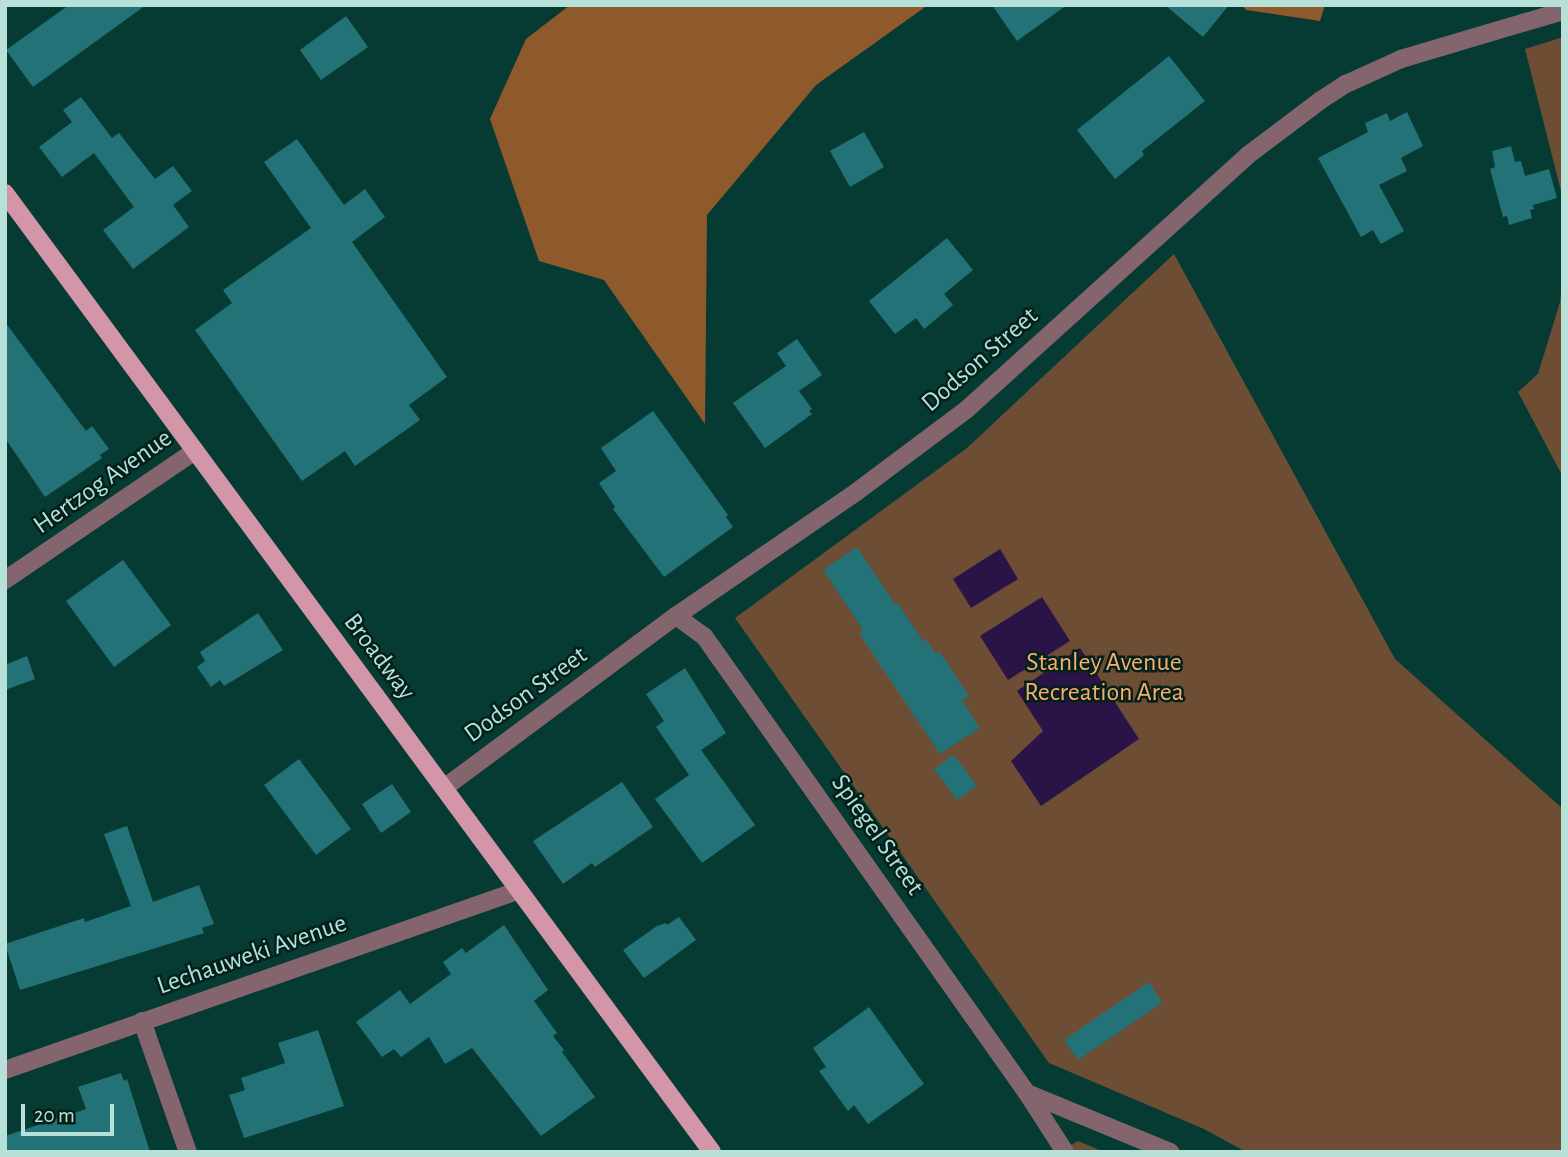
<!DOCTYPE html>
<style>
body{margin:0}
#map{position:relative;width:1568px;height:1157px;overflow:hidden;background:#063b34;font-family:"Alegreya Sans",sans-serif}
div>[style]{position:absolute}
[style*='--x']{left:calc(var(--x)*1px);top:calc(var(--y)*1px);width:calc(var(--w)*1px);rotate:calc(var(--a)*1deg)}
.green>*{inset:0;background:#6d4e35}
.forest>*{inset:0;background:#8f5a2b}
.water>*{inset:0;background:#2a1347}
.building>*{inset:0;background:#237277}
.minor>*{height:18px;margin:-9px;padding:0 9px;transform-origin:9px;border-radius:9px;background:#84656e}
.major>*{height:18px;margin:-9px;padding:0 9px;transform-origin:9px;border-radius:9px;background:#d396a8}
span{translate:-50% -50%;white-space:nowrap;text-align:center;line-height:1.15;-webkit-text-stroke:5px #03201b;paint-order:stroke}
.street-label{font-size:26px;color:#b7e1d8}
.park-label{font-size:26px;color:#fbad6b}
.frame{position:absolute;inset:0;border:7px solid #b7e1d8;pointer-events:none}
.scale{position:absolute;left:21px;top:1104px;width:93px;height:32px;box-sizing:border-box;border:4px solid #b7e1d8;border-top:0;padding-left:9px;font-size:21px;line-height:24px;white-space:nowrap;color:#b7e1d8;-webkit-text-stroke:5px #03201b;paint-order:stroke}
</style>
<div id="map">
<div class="green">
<i style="clip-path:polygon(1563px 37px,1563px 199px,1525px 49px)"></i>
<i style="clip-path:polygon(1174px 254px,1395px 659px,1563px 809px,1563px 1152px,1246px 1152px,1204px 1129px,1049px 1063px,735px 618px,967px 448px)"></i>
<i style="clip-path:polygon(1563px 272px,1563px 477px,1518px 392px,1538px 374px,1560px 302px)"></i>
<i style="clip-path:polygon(1078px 1141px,1104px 1152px,1074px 1152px,1071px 1145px)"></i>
</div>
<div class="forest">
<i style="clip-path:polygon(570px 5px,928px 5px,816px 85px,707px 215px,705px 424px,604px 280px,539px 261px,490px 119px,526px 39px)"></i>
<i style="clip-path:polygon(1242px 5px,1325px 5px,1320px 21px,1246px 10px)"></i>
</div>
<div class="water">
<i style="clip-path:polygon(1000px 549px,1018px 579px,971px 608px,953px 579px)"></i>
<i style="clip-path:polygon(1042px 597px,1070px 641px,1008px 680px,980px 636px)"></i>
<i style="clip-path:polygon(1080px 648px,1139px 739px,1041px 806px,1011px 761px,1043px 731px,1017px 691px)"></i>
</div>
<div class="building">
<i style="clip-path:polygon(69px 5px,146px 5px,33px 87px,6px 50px)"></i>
<i style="clip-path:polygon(992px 5px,1067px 5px,1017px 41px)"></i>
<i style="clip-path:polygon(1165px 5px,1229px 5px,1203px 37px)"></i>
<i style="clip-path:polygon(346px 16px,368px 47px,321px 80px,300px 50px)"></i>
<i style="clip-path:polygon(1169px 56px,1205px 101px,1142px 151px,1144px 155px,1115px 179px,1077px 130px)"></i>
<i style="clip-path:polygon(81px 97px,112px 138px,119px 133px,155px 179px,173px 166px,192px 191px,173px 205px,189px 227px,133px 269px,103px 230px,134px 207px,94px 153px,62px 177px,39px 147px,72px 122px,63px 110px)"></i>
<i style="clip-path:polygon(1407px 112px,1423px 146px,1401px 158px,1407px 171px,1379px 185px,1404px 231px,1381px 244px,1373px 230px,1361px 237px,1318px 158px,1368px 132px,1365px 123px,1387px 113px,1390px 121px)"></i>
<i style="clip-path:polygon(864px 132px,884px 167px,850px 187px,830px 151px)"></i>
<i style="clip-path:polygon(297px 139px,344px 205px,365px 189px,385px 217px,352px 242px,447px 377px,409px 405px,420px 420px,355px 466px,345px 451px,302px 481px,195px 330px,232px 303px,223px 290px,311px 228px,264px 162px)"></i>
<i style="clip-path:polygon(1511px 146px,1515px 162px,1521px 161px,1525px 176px,1549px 169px,1557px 198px,1533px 205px,1534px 209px,1530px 210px,1532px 218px,1509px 225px,1507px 216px,1503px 217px,1490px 169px,1495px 167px,1492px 151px)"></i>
<i style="clip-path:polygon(947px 238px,973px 270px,944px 294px,953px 305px,924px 329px,916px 318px,895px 334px,869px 301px)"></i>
<i style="clip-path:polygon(5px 322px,86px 431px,92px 426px,109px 449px,100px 455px,102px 458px,45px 497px,5px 438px)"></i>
<i style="clip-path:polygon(797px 339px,822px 375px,799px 391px,812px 409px,809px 411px,812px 414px,765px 448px,733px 403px,786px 366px,777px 353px)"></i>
<i style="clip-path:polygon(653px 411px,728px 515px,726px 517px,733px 527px,664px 577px,613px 509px,615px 507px,599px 483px,616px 471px,601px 448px)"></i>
<i style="clip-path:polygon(857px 547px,895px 604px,897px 602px,924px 642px,927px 640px,936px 654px,940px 652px,969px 696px,962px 700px,980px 728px,940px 754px,859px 633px,863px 630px,823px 570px)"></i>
<i style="clip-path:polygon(123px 560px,171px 625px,114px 667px,66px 601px)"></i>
<i style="clip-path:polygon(258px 613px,283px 650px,224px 686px,220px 680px,211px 687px,197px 667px,205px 661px,200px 652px)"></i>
<i style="clip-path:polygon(27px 656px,35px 679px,5px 690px,5px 665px)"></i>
<i style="clip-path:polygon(685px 668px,726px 733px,701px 750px,755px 825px,702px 863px,655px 799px,689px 775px,656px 727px,664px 721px,646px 694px)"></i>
<i style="clip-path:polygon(954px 755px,977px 786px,957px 800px,934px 769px)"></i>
<i style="clip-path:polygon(299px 759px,351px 829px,316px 855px,264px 785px)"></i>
<i style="clip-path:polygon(622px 782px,653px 827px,595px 867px,592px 863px,563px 884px,533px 841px)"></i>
<i style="clip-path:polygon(392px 784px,411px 812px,381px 833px,362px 804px)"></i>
<i style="clip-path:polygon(127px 826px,153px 902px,199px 885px,214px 924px,202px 928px,204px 933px,20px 990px,5px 944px,84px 918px,85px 922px,131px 906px,104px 834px)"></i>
<i style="clip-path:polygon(679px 917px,696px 940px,644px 978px,623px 950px,657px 926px,666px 923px,667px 925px)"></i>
<i style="clip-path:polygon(504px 925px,548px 990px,534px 1001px,557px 1033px,553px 1036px,564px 1050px,562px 1052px,595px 1097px,541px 1136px,472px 1048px,445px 1064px,429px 1037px,401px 1057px,394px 1049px,382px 1057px,356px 1022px,400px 990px,410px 1004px,451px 974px,443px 962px,462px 948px,466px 953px)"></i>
<i style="clip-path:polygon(1149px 982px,1162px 1003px,1078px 1060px,1064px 1040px)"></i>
<i style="clip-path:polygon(869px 1007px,924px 1084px,868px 1124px,854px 1105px,848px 1111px,819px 1071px,826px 1067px,813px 1048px)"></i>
<i style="clip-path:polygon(318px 1030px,344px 1106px,244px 1138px,229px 1095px,245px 1090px,241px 1078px,285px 1063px,278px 1043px)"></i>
<i style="clip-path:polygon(121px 1073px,124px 1081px,127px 1079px,150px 1152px,5px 1152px,5px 1136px,86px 1109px,78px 1087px)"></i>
</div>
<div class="minor">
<i style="--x:5;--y:580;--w:230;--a:-34.2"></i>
<i style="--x:676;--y:616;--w:34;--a:36"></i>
<i style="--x:704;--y:636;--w:560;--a:54.75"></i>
<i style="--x:1027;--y:1093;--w:155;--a:22.4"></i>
<i style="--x:444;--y:788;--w:289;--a:-36.6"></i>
<i style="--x:676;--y:616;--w:217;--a:-34.5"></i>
<i style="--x:855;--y:493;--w:139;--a:-36.8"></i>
<i style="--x:966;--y:410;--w:380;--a:-42.1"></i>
<i style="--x:1248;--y:155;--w:91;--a:-37"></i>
<i style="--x:1321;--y:100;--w:30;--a:-33"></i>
<i style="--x:1346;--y:84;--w:60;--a:-24.4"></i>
<i style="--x:1401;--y:59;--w:169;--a:-16.5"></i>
<i style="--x:142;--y:1021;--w:139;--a:70.7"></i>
<i style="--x:5;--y:1070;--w:542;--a:-19.27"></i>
<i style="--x:1027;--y:1093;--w:70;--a:57.2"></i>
</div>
<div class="major">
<i style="--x:5;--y:193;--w:1191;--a:53.6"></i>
</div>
<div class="street-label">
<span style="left:980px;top:360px;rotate:-41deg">Dodson Street</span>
<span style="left:103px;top:482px;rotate:-35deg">Hertzog Avenue</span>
<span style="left:379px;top:657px;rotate:53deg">Broadway</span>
<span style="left:526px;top:695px;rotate:-36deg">Dodson Street</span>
<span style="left:877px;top:835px;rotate:55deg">Spiegel Street</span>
<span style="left:252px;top:955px;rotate:-19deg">Lechauweki Avenue</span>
</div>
<div class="park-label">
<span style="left:1104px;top:678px">Stanley Avenue<br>Recreation Area</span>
</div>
<div class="frame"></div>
<div class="scale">20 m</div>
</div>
